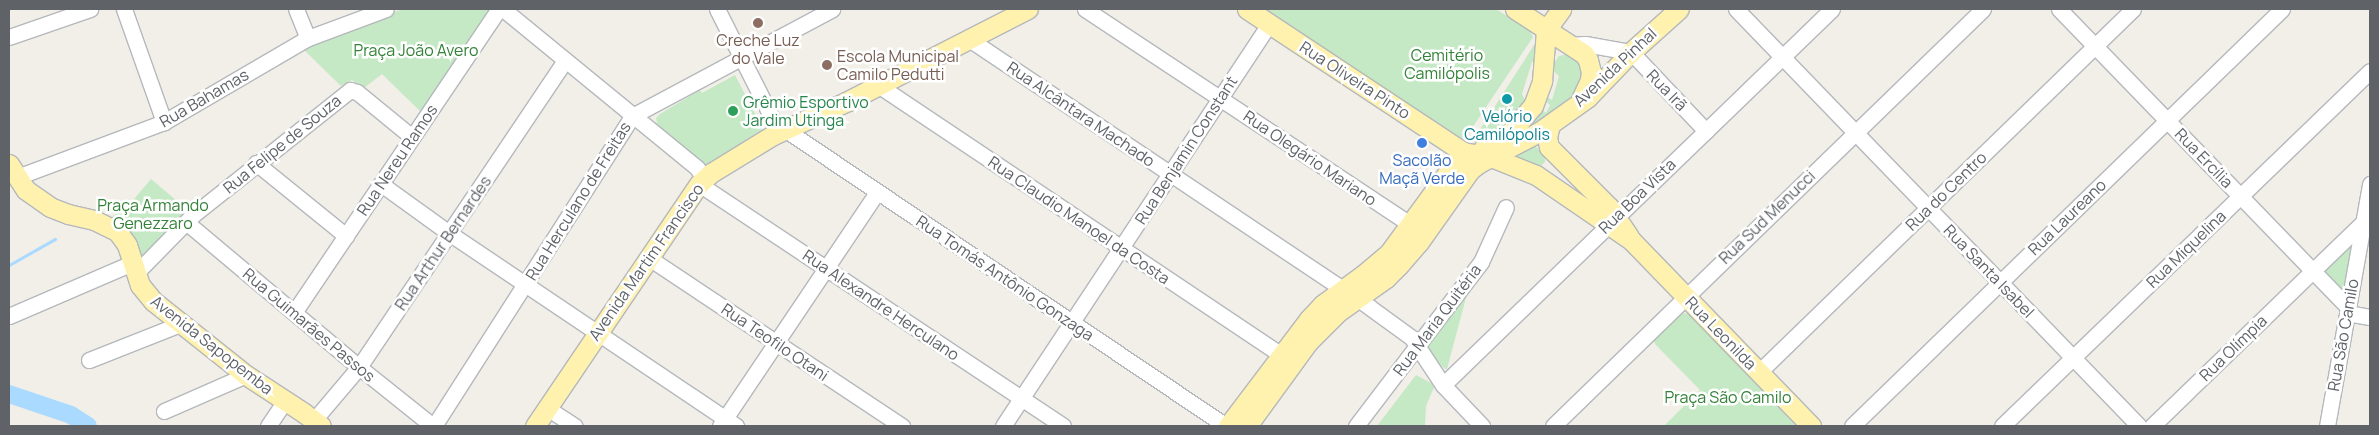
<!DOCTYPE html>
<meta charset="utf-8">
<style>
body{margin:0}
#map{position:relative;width:2379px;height:435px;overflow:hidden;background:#f1efe8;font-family:Manrope,sans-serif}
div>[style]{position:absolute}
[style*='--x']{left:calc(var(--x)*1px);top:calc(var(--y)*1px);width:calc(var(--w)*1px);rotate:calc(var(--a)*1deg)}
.green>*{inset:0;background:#c5e8c5}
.stream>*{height:3px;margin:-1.5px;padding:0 1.5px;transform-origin:1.5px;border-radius:1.5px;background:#aadaff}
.river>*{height:18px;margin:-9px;padding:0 9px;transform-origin:9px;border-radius:9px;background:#aadaff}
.roads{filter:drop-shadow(1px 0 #b5b8bc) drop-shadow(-1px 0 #b5b8bc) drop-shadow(0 1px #b5b8bc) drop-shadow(0 -1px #b5b8bc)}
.minor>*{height:15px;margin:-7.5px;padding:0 7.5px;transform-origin:7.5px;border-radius:7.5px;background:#fff}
.major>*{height:19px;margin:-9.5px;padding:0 9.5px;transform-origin:9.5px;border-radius:9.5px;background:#fff2af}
.dots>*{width:14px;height:14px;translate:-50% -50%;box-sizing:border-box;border:2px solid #fff;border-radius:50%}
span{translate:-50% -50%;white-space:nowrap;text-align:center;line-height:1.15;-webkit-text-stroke:5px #fff;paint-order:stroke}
.education-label{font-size:16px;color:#785e54}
.left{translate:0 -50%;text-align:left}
.park-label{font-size:16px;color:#348238}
.street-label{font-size:16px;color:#5f6368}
.leisure-label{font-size:16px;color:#27864d}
.culture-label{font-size:16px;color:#0d838f}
.shop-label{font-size:16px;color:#366cbe}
.frame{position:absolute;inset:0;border:10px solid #5f6368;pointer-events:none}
</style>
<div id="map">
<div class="green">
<i style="clip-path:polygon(403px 9px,490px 9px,422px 113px,382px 74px,364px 88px,352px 80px,341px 86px,302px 48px,314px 41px)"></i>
<i style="clip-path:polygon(1265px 9px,1496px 9px,1530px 31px,1533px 37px,1466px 137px,1460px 139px)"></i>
<i style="clip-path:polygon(1536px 42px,1538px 60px,1532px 62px,1522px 94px,1526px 102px,1521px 113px,1491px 137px,1472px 142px)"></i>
<i style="clip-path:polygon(1567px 54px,1580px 60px,1584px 84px,1569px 101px,1513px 139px,1540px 108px,1546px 113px,1550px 105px,1544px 100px,1546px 96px,1552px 100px,1559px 76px,1552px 70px,1554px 63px,1559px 56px)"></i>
<i style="clip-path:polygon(735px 75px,763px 129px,707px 165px,658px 128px,656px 118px,660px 114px,700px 90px,702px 93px)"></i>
<i style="clip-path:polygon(1535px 146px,1545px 155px,1545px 162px,1539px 168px,1515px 157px)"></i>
<i style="clip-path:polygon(151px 179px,190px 212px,144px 256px,139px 253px,109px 219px,129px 205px)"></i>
<i style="clip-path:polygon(2356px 236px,2345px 296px,2321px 271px)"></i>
<i style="clip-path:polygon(1467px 294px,1447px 369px,1445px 369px,1427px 352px,1427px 343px)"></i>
<i style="clip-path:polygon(1682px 313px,1689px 314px,1796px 426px,1664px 426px,1700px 390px,1655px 344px,1653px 338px,1675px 314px)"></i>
<i style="clip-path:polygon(1416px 375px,1435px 385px,1426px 406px,1425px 426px,1377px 426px)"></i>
</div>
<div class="stream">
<i style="--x:9;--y:265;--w:53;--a:-29.5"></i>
</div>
<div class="river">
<i style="--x:9;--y:394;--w:65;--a:18.7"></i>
<i style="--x:71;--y:415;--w:20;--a:33"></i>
</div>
<div class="roads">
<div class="minor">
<i style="--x:124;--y:9;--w:120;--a:70.5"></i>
<i style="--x:296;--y:9;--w:31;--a:68"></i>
<i style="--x:503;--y:9;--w:251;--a:39.3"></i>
<i style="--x:697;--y:168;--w:12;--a:55"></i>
<i style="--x:717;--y:9;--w:127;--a:63.2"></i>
<i style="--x:774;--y:122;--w:545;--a:33.92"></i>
<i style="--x:1085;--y:9;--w:390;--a:33.5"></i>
<i style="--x:1736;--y:9;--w:580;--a:45.98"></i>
<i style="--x:2059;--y:9;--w:415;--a:45.9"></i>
<i style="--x:9;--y:37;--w:86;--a:-19.1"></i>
<i style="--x:969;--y:39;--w:450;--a:33.8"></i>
<i style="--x:1569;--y:45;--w:16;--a:-4"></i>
<i style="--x:1585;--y:44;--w:47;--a:9.9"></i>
<i style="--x:1631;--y:52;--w:109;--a:46.5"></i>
<i style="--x:878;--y:85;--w:485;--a:33.8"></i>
<i style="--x:256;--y:163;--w:116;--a:39"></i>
<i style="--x:17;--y:177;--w:157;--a:-20.5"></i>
<i style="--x:164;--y:122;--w:167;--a:-30.3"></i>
<i style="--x:308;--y:38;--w:83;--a:-20.4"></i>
<i style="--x:381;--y:184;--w:84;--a:35.8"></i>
<i style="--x:449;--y:233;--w:346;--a:33.9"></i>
<i style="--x:699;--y:184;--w:437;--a:33.6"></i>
<i style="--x:186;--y:222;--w:226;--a:40"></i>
<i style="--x:359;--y:367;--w:95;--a:38.6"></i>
<i style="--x:649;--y:258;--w:304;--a:33.6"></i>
<i style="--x:135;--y:274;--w:83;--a:-45.5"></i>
<i style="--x:193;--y:215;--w:201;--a:-38.5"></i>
<i style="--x:350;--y:90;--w:7;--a:16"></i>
<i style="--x:357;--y:92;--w:71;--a:39.3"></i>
<i style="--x:1357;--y:298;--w:68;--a:36"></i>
<i style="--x:1412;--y:338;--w:56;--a:56.6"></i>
<i style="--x:1443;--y:385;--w:57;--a:46.4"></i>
<i style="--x:295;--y:311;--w:364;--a:-56"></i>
<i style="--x:2347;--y:313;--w:23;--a:10"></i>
<i style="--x:9;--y:316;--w:134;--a:-23.3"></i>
<i style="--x:89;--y:360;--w:98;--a:-21.6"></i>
<i style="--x:1759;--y:372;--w:521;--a:-44.14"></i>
<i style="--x:1443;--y:385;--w:541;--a:-44.03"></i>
<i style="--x:547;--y:408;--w:33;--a:33"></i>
<i style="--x:164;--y:411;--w:90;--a:-23.7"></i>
<i style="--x:314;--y:420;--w:70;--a:-49.7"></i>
<i style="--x:359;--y:367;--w:369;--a:-56.1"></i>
<i style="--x:268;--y:426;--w:30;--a:-56"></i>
<i style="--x:434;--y:426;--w:368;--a:-57.4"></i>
<i style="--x:632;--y:116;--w:227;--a:-28.1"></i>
<i style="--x:720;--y:426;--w:282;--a:-56.1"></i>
<i style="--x:1003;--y:426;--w:482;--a:-56.5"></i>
<i style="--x:1356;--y:426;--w:206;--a:-52.7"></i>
<i style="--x:1481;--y:262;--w:60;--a:-65.6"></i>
<i style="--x:1553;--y:426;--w:599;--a:-44.12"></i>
<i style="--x:1852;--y:426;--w:599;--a:-44.12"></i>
<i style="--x:2002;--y:426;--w:511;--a:-43.97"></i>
<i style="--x:2152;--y:426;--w:295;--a:-44"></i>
<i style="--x:2327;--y:426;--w:246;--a:-79.9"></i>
</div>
<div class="major">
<i style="--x:1247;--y:9;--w:259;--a:33.5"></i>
<i style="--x:1463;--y:152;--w:28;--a:10"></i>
<i style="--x:1491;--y:157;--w:48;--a:21.8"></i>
<i style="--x:1536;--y:175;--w:115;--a:34.4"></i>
<i style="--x:1631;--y:240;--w:259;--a:45.9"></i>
<i style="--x:1515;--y:9;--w:82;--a:33.1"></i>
<i style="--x:1584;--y:54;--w:7;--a:56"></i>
<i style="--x:1588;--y:60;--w:12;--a:76"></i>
<i style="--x:1591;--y:72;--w:8;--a:97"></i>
<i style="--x:1590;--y:80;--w:21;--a:115"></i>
<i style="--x:1550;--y:125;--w:12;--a:104"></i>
<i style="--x:1547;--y:137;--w:10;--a:79"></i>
<i style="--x:1549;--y:147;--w:85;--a:45"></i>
<i style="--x:1609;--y:207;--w:36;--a:56"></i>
<i style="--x:1484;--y:147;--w:30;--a:-28"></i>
<i style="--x:1510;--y:133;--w:35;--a:-50"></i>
<i style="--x:1533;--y:106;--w:27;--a:-70"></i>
<i style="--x:1542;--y:81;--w:51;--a:-85.5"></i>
<i style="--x:1546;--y:30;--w:26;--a:-54"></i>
<i style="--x:9;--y:164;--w:31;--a:57"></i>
<i style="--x:26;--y:190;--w:29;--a:35"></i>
<i style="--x:50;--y:207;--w:19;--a:21"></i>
<i style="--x:68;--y:214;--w:27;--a:13"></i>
<i style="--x:94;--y:220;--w:25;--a:26"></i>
<i style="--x:117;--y:231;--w:17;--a:54"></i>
<i style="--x:127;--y:245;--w:42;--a:72"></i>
<i style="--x:140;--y:285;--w:21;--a:51"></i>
<i style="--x:153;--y:301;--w:119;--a:38.5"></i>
<i style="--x:246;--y:375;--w:69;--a:33.2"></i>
<i style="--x:304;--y:413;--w:21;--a:37"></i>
<i style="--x:535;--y:426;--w:292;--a:-55.9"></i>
<i style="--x:699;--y:184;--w:16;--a:-43"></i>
<i style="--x:711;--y:173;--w:73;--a:-31.5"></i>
<i style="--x:773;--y:135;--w:82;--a:-24.4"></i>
<i style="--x:848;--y:101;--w:202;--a:-27.1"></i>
<i style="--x:1228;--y:426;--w:134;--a:-52.9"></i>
<i style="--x:1309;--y:319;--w:19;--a:-47"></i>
<i style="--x:1322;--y:305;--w:52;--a:-36.4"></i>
<i style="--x:1364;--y:274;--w:33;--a:-40"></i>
<i style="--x:1389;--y:253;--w:125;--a:-53.8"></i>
<i style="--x:1247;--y:426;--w:104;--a:-54"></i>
<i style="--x:1308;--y:342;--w:42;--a:-45"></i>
<i style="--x:1338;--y:312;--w:59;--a:-35.3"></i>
<i style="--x:1386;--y:278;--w:18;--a:-45"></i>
<i style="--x:1399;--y:265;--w:30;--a:-49"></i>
<i style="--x:1419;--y:242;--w:88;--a:-54.7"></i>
<i style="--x:1470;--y:170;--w:11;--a:-38"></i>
<i style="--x:1479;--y:163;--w:68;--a:-27.3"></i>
<i style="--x:1539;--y:132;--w:60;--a:-35.5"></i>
<i style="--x:1588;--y:97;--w:62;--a:-46.3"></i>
<i style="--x:1631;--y:52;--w:64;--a:-41.9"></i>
</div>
</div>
<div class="dots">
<i style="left:758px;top:23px;background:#8d6e63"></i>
<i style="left:827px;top:65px;background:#8d6e63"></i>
<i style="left:1507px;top:99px;background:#0f9aa8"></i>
<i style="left:733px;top:111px;background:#2e9e5b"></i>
<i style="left:1422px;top:143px;background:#3f7fe0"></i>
</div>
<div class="education-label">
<span style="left:758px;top:49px">Creche Luz<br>do Vale</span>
<span class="left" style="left:837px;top:65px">Escola Municipal<br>Camilo Pedutti</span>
</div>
<div class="park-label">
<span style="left:416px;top:50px">Praça João Avero</span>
<span style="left:1447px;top:64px">Cemitério<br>Camilópolis</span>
<span style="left:153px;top:214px">Praça Armando<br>Genezzaro</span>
<span style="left:1728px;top:397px">Praça São Camilo</span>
</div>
<div class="street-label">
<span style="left:1615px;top:67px;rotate:-43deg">Avenida Pinhal</span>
<span style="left:1355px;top:80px;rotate:33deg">Rua Oliveira Pinto</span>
<span style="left:1667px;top:90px;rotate:46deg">Rua Irã</span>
<span style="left:204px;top:98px;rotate:-30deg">Rua Bahamas</span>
<span style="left:1081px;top:114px;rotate:34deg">Rua Alcântara Machado</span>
<span style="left:282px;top:144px;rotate:-39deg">Rua Felipe de Souza</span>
<span style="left:1186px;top:150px;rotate:-57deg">Rua Benjamin Constant</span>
<span style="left:1310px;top:158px;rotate:34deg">Rua Olegário Mariano</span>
<span style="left:2204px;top:158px;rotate:46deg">Rua Ercília</span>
<span style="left:397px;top:160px;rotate:-56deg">Rua Nereu Ramos</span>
<span style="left:1946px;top:191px;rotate:-44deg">Rua do Centro</span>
<span style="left:1637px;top:196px;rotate:-44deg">Rua Boa Vista</span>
<span style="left:578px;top:201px;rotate:-58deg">Rua Herculano de Freitas</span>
<span style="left:1767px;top:217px;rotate:-44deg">Rua Sud Menucci</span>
<span style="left:2067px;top:217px;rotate:-44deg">Rua Laureano</span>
<span style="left:1079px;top:220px;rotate:34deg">Rua Claudio Manoel da Costa</span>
<span style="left:443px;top:243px;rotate:-56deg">Rua Arthur Bernardes</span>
<span style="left:2186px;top:249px;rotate:-44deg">Rua Miquelina</span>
<span style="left:646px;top:262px;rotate:-55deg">Avenida Martim Francisco</span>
<span style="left:1989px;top:271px;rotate:46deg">Rua Santa Isabel</span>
<span style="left:1005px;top:278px;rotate:34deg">Rua Tomás Antônio Gonzaga</span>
<span style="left:881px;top:305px;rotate:34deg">Rua Alexandre Herculano</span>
<span style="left:1437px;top:320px;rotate:-53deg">Rua Maria Quitéria</span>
<span style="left:309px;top:325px;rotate:40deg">Rua Guimarães Passos</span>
<span style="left:1721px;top:333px;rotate:46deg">Rua Leonilda</span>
<span style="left:2343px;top:335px;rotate:-80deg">Rua São Camilo</span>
<span style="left:775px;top:342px;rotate:34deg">Rua Teofilo Otani</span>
<span style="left:212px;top:345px;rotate:38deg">Avenida Sapopemba</span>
<span style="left:2233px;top:348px;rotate:-44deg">Rua Olímpia</span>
</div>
<div class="leisure-label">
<span class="left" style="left:743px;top:111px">Grêmio Esportivo<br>Jardim Utinga</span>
</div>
<div class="culture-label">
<span style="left:1507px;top:125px">Velório<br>Camilópolis</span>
</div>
<div class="shop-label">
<span style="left:1422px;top:169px">Sacolão<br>Maçã Verde</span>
</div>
<div class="frame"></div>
</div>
